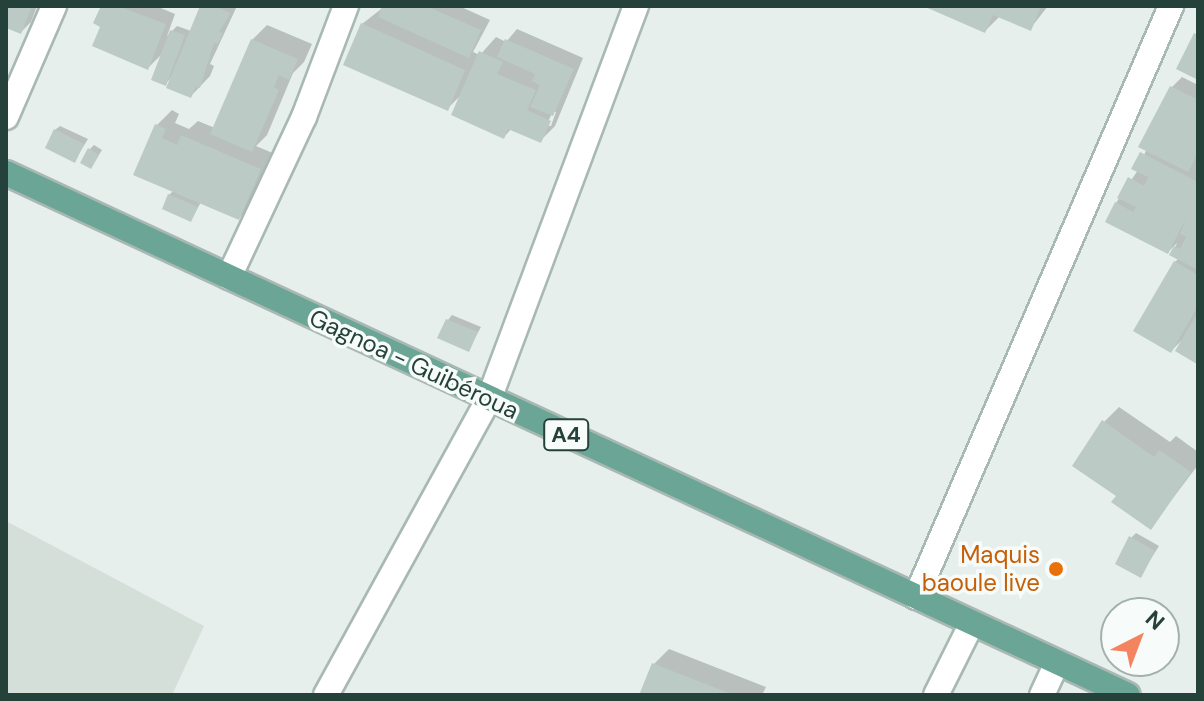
<!DOCTYPE html>
<meta charset="utf-8">
<style>
body{margin:0}
#map{position:relative;width:1204px;height:701px;overflow:hidden;background:#e6efeb;font-family:"DM Sans",sans-serif}
div>[style]{position:absolute}
[style*='--x']{left:calc(var(--x)*1px);top:calc(var(--y)*1px);width:calc(var(--w)*1px);rotate:calc(var(--a)*1deg)}
.built>*{inset:0;background:#d4dfda}
.shadow>*{inset:0;background:#0003}
.building>*{inset:0;background:#bbcac4}
.roads{filter:drop-shadow(2px 0 #a8b8b2) drop-shadow(-2px 0 #a8b8b2) drop-shadow(0 2px #a8b8b2) drop-shadow(0 -2px #a8b8b2)}
.minor>*{height:24px;margin:-12px;padding:0 12px;transform-origin:12px;border-radius:12px;background:#fff}
.major>*{height:24px;margin:-12px;padding:0 12px;transform-origin:12px;border-radius:12px;background:#6aa596}
.dots>*{width:22px;height:22px;translate:-50% -50%;box-sizing:border-box;border:4px solid #f7fbf9;border-radius:50%}
span{translate:-50% -50%;white-space:nowrap;text-align:center;line-height:1.15;-webkit-text-stroke:7px #f7fbf9;paint-order:stroke}
.shield-label span{padding:2px 6px;background:#f7fbf9;border:2px solid;border-radius:6px;-webkit-text-stroke-width:0}
.shield-label{font-size:22px;color:#24423a;font-weight:700}
.street-label{font-size:24px;color:#24423a}
.food-label{font-size:24px;color:#c56008}
.right{translate:-100% -50%;text-align:right}
.frame{position:absolute;inset:0;border:8px solid #24423a;pointer-events:none}
.north{position:absolute;left:1100px;top:597px;width:80px;height:80px;box-sizing:border-box;background:#f7fbf9;border:2px solid #a3b1ad;border-radius:50%;rotate:42deg;font-size:22px;font-weight:700;line-height:32px;text-align:center;color:#24423a}
.north::after{content:'';display:block;margin:auto;width:28px;height:36px;background:#f4845f;clip-path:polygon(50% 0,100% 100%,50% 72%,0 100%)}
</style>
<div id="map">
<div class="built">
<i style="clip-path:polygon(6px 521px,204px 626px,172px 695px,6px 695px)"></i>
</div>
<div class="shadow">
<i style="clip-path:polygon(6px 6px,37px 6px,31px 22px,21px 32px,6px 26px)"></i>
<i style="clip-path:polygon(103px 6px,156px 6px,175px 14px,167px 36px,177px 26px,191px 31px,202px 6px,237px 6px,210px 64px,214px 66px,210px 76px,191px 96px,173px 76px,165px 84px,164px 52px,148px 68px,102px 26px)"></i>
<i style="clip-path:polygon(evenodd,385px 6px,459px 6px,490px 20px,473px 52px,480px 55px,496px 37px,506px 42px,517px 29px,583px 58px,555px 126px,540px 141px,512px 128px,504px 137px,463px 93px,447px 109px,362px 24px,385px 6px,553px 111px,556px 112px,551px 126px,546px 126px,553px 111px)"></i>
<i style="clip-path:polygon(928px 6px,1048px 6px,1030px 29px,1000px 16px,985px 31px)"></i>
<i style="clip-path:polygon(267px 25px,312px 44px,304px 62px,293px 73px,267px 135px,256px 146px,275px 154px,254px 203px,239px 218px,201px 202px,191px 220px,169px 195px,174px 190px,157px 125px,172px 110px,179px 114px,175px 123px,189px 129px,198px 121px,215px 128px,252px 40px)"></i>
<i style="clip-path:polygon(1182px 77px,1198px 85px,1198px 360px,1183px 339px,1171px 351px,1175px 262px,1179px 258px,1172px 254px,1177px 243px,1168px 252px,1116px 203px,1138px 170px,1172px 87px)"></i>
<i style="clip-path:polygon(60px 126px,88px 139px,75px 160px,55px 130px)"></i>
<i style="clip-path:polygon(94px 145px,102px 150px,91px 167px,89px 150px)"></i>
<i style="clip-path:polygon(452px 315px,481px 327px,468px 350px,448px 320px)"></i>
<i style="clip-path:polygon(1119px 407px,1170px 442px,1176px 436px,1198px 452px,1198px 465px,1151px 527px,1118px 495px,1104px 422px)"></i>
<i style="clip-path:polygon(1136px 533px,1159px 546px,1140px 576px,1131px 538px)"></i>
<i style="clip-path:polygon(669px 649px,766px 687px,762px 695px,642px 695px,654px 664px)"></i>
</div>
<div class="building">
<i style="clip-path:polygon(6px 6px,32px 6px,21px 34px,6px 28px)"></i>
<i style="clip-path:polygon(101px 6px,118px 6px,166px 24px,148px 70px,92px 46px,100px 27px,93px 23px)"></i>
<i style="clip-path:polygon(200px 6px,215px 6px,231px 13px,219px 32px,223px 33px,218px 44px,214px 43px,200px 88px,196px 87px,191px 98px,166px 88px)"></i>
<i style="clip-path:polygon(382px 6px,426px 6px,481px 30px,469px 58px,378px 17px)"></i>
<i style="clip-path:polygon(923px 6px,1041px 6px,1031px 31px,993px 15px,985px 33px)"></i>
<i style="clip-path:polygon(361px 23px,465px 70px,448px 111px,343px 65px)"></i>
<i style="clip-path:polygon(170px 30px,185px 35px,166px 86px,151px 80px)"></i>
<i style="clip-path:polygon(1194px 33px,1198px 35px,1198px 80px,1176px 69px)"></i>
<i style="clip-path:polygon(251px 39px,298px 59px,289px 80px,279px 75px,274px 87px,279px 90px,252px 152px,210px 134px)"></i>
<i style="clip-path:polygon(505px 39px,574px 69px,553px 116px,530px 107px,540px 85px,532px 81px,535px 74px,497px 57px)"></i>
<i style="clip-path:polygon(479px 51px,503px 62px,497px 74px,536px 90px,527px 110px,551px 121px,541px 143px,508px 129px,504px 139px,451px 115px)"></i>
<i style="clip-path:polygon(1170px 86px,1198px 100px,1198px 153px,1188px 172px,1138px 147px)"></i>
<i style="clip-path:polygon(155px 124px,166px 129px,162px 138px,177px 145px,181px 135px,261px 169px,239px 220px,133px 175px)"></i>
<i style="clip-path:polygon(54px 129px,84px 144px,75px 163px,45px 148px)"></i>
<i style="clip-path:polygon(88px 148px,99px 155px,91px 169px,80px 163px)"></i>
<i style="clip-path:polygon(1140px 152px,1198px 182px,1198px 270px,1169px 255px,1174px 246px,1180px 249px,1186px 237px,1180px 234px,1187px 216px,1168px 254px,1105px 222px,1115px 202px,1133px 212px,1136px 207px,1117px 198px,1128px 177px,1144px 186px,1148px 177px,1131px 169px)"></i>
<i style="clip-path:polygon(168px 194px,198px 207px,191px 222px,162px 209px)"></i>
<i style="clip-path:polygon(1174px 261px,1198px 275px,1198px 306px,1171px 353px,1133px 331px)"></i>
<i style="clip-path:polygon(1198px 312px,1198px 362px,1197px 364px,1175px 351px)"></i>
<i style="clip-path:polygon(446px 319px,478px 332px,469px 352px,437px 338px)"></i>
<i style="clip-path:polygon(1102px 420px,1154px 457px,1159px 450px,1191px 472px,1151px 530px,1111px 502px,1116px 496px,1072px 466px)"></i>
<i style="clip-path:polygon(1129px 536px,1155px 551px,1141px 578px,1115px 564px)"></i>
<i style="clip-path:polygon(652px 663px,734px 695px,639px 695px)"></i>
</div>
<div class="roads">
<div class="minor">
<i style="--x:6;--y:117;--w:121;--a:-66.6"></i>
<i style="--x:229;--y:277;--w:177;--a:-64.9"></i>
<i style="--x:304;--y:117;--w:119;--a:-69.3"></i>
<i style="--x:916;--y:597;--w:644;--a:-66.66"></i>
<i style="--x:326;--y:695;--w:338;--a:-61.2"></i>
<i style="--x:489;--y:399;--w:420;--a:-69.5"></i>
<i style="--x:936;--y:695;--w:80;--a:-63.4"></i>
<i style="--x:1042;--y:695;--w:35;--a:-65"></i>
</div>
<div class="major">
<i style="--x:6;--y:173;--w:1237;--a:24.95"></i>
</div>
</div>
<div class="dots">
<i style="left:1056px;top:569px;background:#e8710a"></i>
</div>
<div class="shield-label">
<span style="left:566px;top:435px">A4</span>
</div>
<div class="street-label">
<span style="left:414px;top:364px;rotate:25deg">Gagnoa - Guibéroua</span>
</div>
<div class="food-label">
<span class="right" style="left:1040px;top:569px">Maquis<br>baoule live</span>
</div>
<div class="frame"></div>
<div class="north">N</div>
</div>
